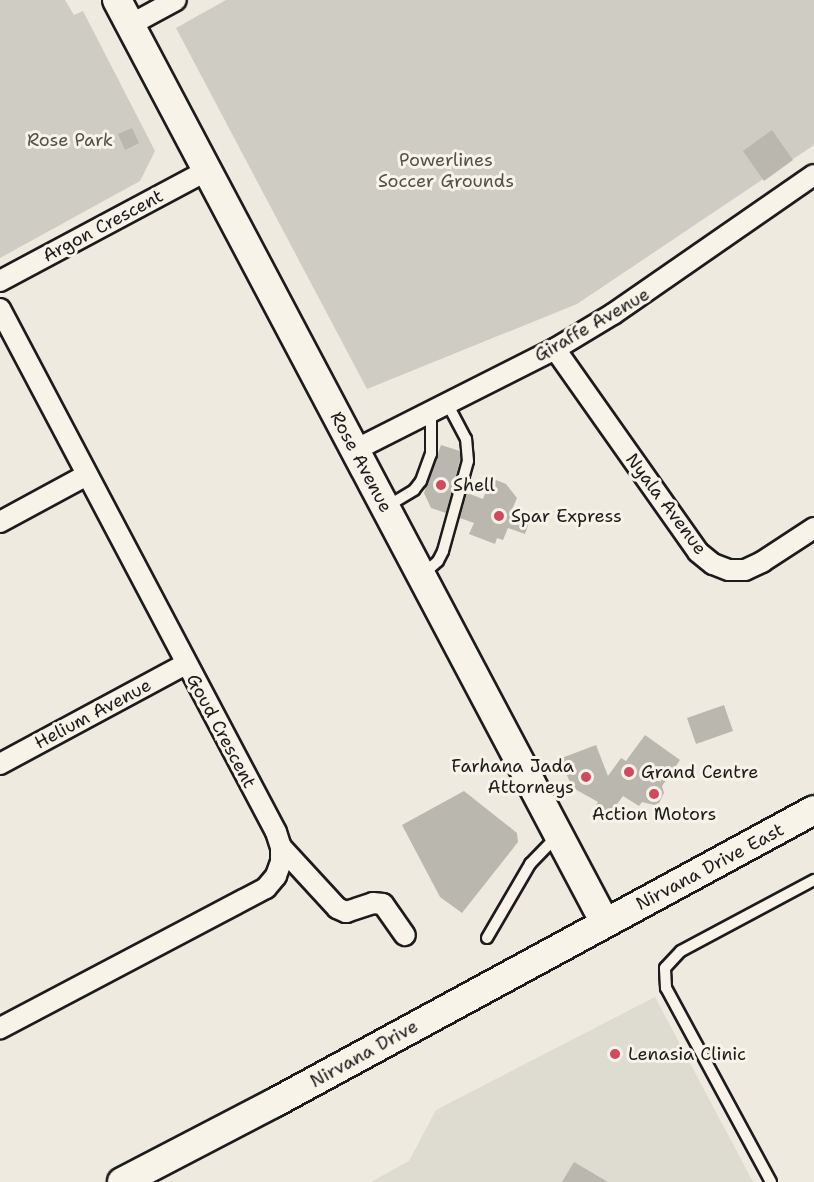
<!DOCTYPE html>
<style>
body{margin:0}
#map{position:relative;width:814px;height:1182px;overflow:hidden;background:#eeeae0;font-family:"Shantell Sans",sans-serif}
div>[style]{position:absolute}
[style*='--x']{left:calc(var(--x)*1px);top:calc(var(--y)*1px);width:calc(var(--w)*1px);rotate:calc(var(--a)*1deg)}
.built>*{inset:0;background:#dedbd1}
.green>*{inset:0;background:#cfccc3}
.building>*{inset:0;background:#bab7af}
.roads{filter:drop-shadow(2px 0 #1c1c1c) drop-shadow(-2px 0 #1c1c1c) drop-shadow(0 2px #1c1c1c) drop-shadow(0 -2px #1c1c1c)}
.lane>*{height:10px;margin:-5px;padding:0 5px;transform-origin:5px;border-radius:5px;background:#f7f3e8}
.street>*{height:20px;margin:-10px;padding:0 10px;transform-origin:10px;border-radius:10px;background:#f7f3e8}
.secondary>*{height:28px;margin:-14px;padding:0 14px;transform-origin:14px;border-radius:14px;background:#f7f3e8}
.dots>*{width:16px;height:16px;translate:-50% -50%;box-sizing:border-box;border:3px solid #f7f3e8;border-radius:50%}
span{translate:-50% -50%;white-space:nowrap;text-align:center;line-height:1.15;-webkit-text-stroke:6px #f7f3e8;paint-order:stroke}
.park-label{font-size:18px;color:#52514e}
.street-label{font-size:18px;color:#1c1c1c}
.poi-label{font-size:18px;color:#1c1c1c}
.left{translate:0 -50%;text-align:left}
.right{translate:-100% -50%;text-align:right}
</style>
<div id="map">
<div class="built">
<i style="clip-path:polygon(655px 997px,753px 1182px,371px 1182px,409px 1161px,436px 1110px)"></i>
</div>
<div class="green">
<i style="clip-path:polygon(0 0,65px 0,74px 15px,83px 11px,155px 151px,140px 181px,0 258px)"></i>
<i style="clip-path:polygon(226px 0,814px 0,814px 145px,577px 304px,367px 389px,176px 28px)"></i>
</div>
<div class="building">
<i style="clip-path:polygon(132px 128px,139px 143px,125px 150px,118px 134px)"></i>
<i style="clip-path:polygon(772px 130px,793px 160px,764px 181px,743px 151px)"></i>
<i style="clip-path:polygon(441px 445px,460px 451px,460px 460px,446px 513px,431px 508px,424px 493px)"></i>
<i style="clip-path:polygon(491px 478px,506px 484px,517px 498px,511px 512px,530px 520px,525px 534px,508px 528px,503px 540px,497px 538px,495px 544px,469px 534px,474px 523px,460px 518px,467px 493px,483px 499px)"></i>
<i style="clip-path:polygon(724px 705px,733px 731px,696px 744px,687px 718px)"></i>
<i style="clip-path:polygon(645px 735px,680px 760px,662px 786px,664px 793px,659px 803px,654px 805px,642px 802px,639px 806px,623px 796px,610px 814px,596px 805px,598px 802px,573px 788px,559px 759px,596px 745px,608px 776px,621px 758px,626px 761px)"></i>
<i style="clip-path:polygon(464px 791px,517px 833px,518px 842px,462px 913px,440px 897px,402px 825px)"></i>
<i style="clip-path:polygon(574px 1162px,608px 1182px,562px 1182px)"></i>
</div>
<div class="roads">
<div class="lane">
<i style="--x:386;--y:507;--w:33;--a:-31"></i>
<i style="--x:414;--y:490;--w:11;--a:-52"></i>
<i style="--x:421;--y:481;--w:29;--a:-70"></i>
<i style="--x:431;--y:454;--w:43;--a:-90"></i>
<i style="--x:422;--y:575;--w:21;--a:-41"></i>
<i style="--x:438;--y:561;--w:11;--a:-63"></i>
<i style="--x:443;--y:551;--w:93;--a:-74.5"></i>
<i style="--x:468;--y:461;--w:22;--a:-95"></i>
<i style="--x:466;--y:439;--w:41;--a:-117.8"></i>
<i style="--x:487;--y:938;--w:86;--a:-59.8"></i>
<i style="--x:530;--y:864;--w:39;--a:-46"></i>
<i style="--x:771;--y:1182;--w:221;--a:-118.4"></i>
<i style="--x:666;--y:988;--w:20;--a:-93"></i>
<i style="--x:665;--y:968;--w:23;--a:-47"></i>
<i style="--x:681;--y:951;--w:151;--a:-28.1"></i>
</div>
<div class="street">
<i style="--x:130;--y:25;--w:52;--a:-28.5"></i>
<i style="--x:0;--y:281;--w:234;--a:-28.1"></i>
<i style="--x:0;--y:309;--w:591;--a:62.18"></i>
<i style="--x:276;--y:832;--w:16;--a:72"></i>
<i style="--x:281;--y:847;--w:15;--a:90"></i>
<i style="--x:281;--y:862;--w:15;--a:110"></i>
<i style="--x:276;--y:876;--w:16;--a:130"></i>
<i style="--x:266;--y:888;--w:301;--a:152.2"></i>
<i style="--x:555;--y:349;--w:248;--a:54.8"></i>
<i style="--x:698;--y:552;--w:19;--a:39"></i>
<i style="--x:713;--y:564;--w:17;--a:21"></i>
<i style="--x:729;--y:570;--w:16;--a:0"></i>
<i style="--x:745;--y:570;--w:19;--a:-25"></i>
<i style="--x:762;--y:562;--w:62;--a:-33.2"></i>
<i style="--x:355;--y:450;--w:224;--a:-26.8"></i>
<i style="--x:555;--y:349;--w:68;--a:-31.1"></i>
<i style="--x:613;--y:314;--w:244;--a:-34.7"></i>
<i style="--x:0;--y:522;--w:99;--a:-28.4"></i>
<i style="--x:0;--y:764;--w:211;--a:-28.3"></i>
<i style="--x:281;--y:847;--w:83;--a:47.4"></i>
<i style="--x:337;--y:908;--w:10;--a:24"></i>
<i style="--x:346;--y:912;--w:28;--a:-18"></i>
<i style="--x:373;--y:903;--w:10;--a:6"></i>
<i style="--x:383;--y:904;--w:38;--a:55"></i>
</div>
<div class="secondary">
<i style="--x:117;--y:0;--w:1044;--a:62.13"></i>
<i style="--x:122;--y:1182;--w:171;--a:-27.5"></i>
<i style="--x:274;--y:1103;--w:614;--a:-28.48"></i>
</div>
</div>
<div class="dots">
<i style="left:441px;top:485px;background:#d1495b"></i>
<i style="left:499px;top:516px;background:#d1495b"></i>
<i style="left:629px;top:772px;background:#d1495b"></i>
<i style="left:586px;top:777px;background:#d1495b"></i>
<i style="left:654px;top:794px;background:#d1495b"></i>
<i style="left:615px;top:1054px;background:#d1495b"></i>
</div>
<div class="park-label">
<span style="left:70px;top:140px">Rose Park</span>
<span style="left:446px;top:171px">Powerlines<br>Soccer Grounds</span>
</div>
<div class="street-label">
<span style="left:103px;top:226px;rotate:-28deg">Argon Crescent</span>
<span style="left:592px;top:325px;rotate:-30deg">Giraffe Avenue</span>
<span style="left:361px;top:462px;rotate:62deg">Rose Avenue</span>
<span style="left:666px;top:504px;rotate:53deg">Nyala Avenue</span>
<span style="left:93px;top:714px;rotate:-28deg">Helium Avenue</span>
<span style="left:221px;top:731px;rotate:62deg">Goud Crescent</span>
<span style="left:710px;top:867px;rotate:-28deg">Nirvana Drive East</span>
<span style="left:364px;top:1054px;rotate:-29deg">Nirvana Drive</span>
</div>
<div class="poi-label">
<span class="left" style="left:453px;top:485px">Shell</span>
<span class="left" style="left:511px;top:516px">Spar Express</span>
<span class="right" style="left:574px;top:777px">Farhana Jada<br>Attorneys</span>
<span class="left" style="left:641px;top:772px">Grand Centre</span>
<span style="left:654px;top:814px">Action Motors</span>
<span class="left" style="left:628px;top:1054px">Lenasia Clinic</span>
</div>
</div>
